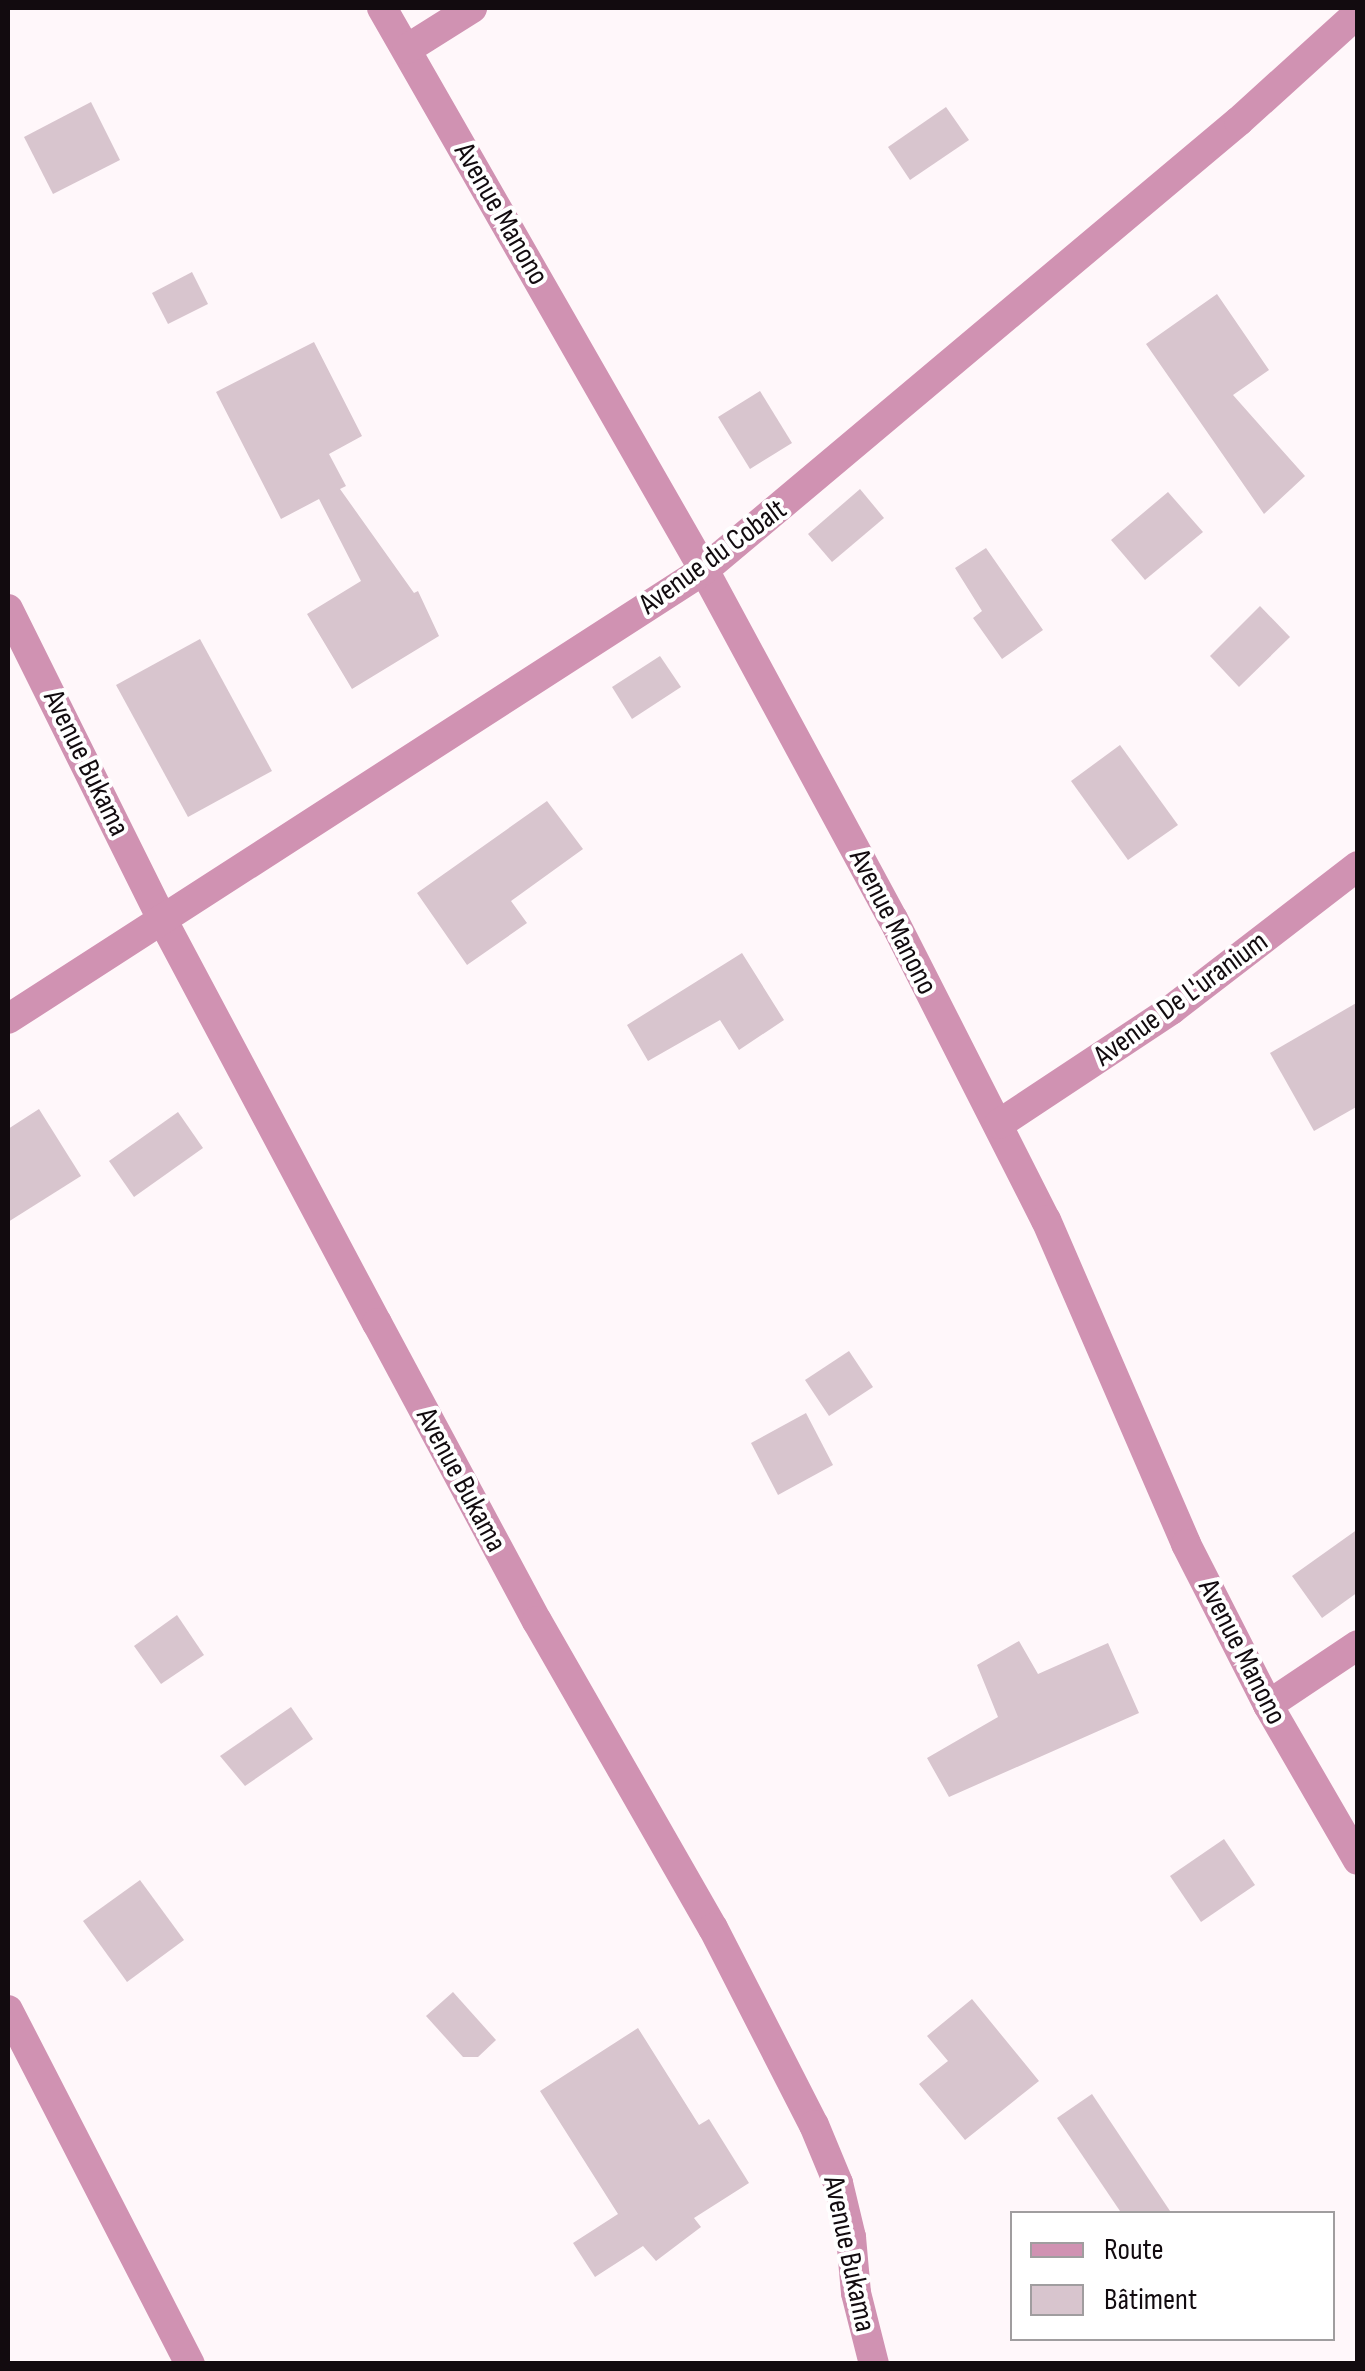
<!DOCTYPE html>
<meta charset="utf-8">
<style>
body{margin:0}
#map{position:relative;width:1365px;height:2371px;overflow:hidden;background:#fff7fa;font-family:"Sofia Sans Condensed",sans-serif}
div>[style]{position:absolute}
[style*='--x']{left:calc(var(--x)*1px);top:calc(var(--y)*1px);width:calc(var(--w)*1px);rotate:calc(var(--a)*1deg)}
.building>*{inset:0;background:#d8c5ce}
.minor>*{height:30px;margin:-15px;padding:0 15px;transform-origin:15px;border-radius:15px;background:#d092b2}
span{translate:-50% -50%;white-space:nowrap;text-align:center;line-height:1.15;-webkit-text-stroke:8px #fff;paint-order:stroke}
.street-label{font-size:30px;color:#120b0f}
.frame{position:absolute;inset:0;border:10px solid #120b0f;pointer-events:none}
.legend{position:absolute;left:1010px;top:2211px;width:325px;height:130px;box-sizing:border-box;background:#fff;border:2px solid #a09d9f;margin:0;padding:12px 18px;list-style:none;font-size:30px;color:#120b0f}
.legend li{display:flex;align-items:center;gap:20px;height:50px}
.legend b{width:50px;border:2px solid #a09d9f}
</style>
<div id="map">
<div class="building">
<i style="clip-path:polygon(91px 102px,120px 160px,53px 194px,24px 137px)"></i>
<i style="clip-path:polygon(946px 107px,969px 140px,910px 180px,888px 147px)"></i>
<i style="clip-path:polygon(192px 272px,208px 304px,168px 324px,152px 293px)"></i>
<i style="clip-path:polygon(1217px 294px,1269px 370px,1233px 395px,1305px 476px,1264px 514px,1146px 344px)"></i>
<i style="clip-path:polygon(314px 342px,362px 436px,329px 454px,346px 486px,340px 489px,414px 593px,418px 591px,439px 636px,352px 689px,307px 614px,361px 581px,319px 499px,281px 519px,216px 392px)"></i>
<i style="clip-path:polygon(760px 391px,792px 443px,750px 469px,718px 417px)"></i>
<i style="clip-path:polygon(860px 489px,884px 518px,832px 562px,808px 534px)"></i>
<i style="clip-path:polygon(1168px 492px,1203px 532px,1145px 580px,1111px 540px)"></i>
<i style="clip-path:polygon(986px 548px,1043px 630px,1002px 659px,973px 618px,982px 611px,955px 568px)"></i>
<i style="clip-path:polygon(1260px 606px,1290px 637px,1239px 687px,1210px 656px)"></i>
<i style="clip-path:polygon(200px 639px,272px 771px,188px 817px,116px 685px)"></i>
<i style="clip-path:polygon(660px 656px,681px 687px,632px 719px,612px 687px)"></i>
<i style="clip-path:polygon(1120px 745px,1178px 825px,1128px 860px,1071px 781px)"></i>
<i style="clip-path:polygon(547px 801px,583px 849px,511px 901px,527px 923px,467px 965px,417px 893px)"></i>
<i style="clip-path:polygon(742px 953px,784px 1020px,739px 1050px,720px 1020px,648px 1061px,627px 1025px)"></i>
<i style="clip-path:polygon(1358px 1002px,1358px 1106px,1314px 1131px,1270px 1053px)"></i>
<i style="clip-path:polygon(39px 1109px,81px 1176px,8px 1222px,8px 1129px)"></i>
<i style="clip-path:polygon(178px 1112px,203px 1148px,134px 1197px,109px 1161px)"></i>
<i style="clip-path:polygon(849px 1351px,873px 1387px,829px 1416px,805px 1380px)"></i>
<i style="clip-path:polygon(806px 1413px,833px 1465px,778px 1495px,751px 1443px)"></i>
<i style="clip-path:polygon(1358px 1529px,1358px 1592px,1322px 1618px,1292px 1576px)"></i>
<i style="clip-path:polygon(177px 1615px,204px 1655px,161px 1684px,134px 1646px)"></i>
<i style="clip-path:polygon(1019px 1641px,1038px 1674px,1108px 1643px,1139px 1713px,949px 1797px,927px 1758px,998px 1717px,977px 1665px)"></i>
<i style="clip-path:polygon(291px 1707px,313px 1739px,245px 1786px,220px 1756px)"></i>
<i style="clip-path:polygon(1224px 1839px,1255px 1885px,1201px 1922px,1170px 1876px)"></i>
<i style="clip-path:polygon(140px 1880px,184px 1940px,127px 1982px,83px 1921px)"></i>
<i style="clip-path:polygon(453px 1992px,496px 2040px,478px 2057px,463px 2057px,426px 2016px)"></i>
<i style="clip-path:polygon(972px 1999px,1039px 2081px,965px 2140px,919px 2084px,948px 2061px,927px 2036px)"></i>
<i style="clip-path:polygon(638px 2028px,699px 2125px,709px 2119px,749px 2183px,694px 2218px,701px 2227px,656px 2261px,643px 2246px,595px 2277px,573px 2243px,618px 2214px,540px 2091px)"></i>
<i style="clip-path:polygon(1092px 2094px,1172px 2214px,1122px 2214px,1057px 2118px)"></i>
</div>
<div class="minor">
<i style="--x:382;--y:8;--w:648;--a:60.19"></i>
<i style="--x:704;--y:570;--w:397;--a:61.6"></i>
<i style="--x:893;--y:919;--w:338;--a:63.1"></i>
<i style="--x:1046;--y:1220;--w:353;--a:66.6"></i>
<i style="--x:1186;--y:1544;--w:181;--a:63"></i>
<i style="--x:1268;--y:1705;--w:179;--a:59.9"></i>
<i style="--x:407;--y:49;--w:77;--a:-32.2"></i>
<i style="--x:8;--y:609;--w:346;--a:63.6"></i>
<i style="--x:162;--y:919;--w:458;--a:62"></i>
<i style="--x:377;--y:1323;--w:338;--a:61.8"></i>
<i style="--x:537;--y:1621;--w:354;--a:60.2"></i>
<i style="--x:713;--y:1928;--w:221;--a:62.9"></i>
<i style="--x:814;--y:2125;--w:63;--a:67.5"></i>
<i style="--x:838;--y:2183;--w:56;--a:76.5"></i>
<i style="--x:851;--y:2237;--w:56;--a:84.9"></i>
<i style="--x:856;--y:2293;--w:73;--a:75.8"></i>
<i style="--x:8;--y:1019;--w:828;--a:-32.83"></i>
<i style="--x:704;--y:570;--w:698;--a:-40.01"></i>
<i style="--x:1239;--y:121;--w:161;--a:-42.2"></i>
<i style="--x:999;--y:1124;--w:206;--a:-33.5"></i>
<i style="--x:1171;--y:1010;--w:236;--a:-37.6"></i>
<i style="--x:1268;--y:1705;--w:108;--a:-33.7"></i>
<i style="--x:8;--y:2010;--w:398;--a:62.8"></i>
</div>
<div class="street-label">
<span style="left:501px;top:214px;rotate:60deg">Avenue Manono</span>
<span style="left:713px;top:557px;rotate:-36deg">Avenue du Cobalt</span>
<span style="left:86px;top:763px;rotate:64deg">Avenue Bukama</span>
<span style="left:893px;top:922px;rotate:63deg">Avenue Manono</span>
<span style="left:1181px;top:999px;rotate:-36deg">Avenue De L'uranium</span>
<span style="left:461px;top:1480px;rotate:62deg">Avenue Bukama</span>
<span style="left:1242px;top:1652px;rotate:63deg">Avenue Manono</span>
<span style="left:849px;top:2254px;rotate:78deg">Avenue Bukama</span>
</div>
<div class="frame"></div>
<ul class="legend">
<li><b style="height:12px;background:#d092b2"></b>Route</li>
<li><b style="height:28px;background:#d8c5ce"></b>Bâtiment</li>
</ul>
</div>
